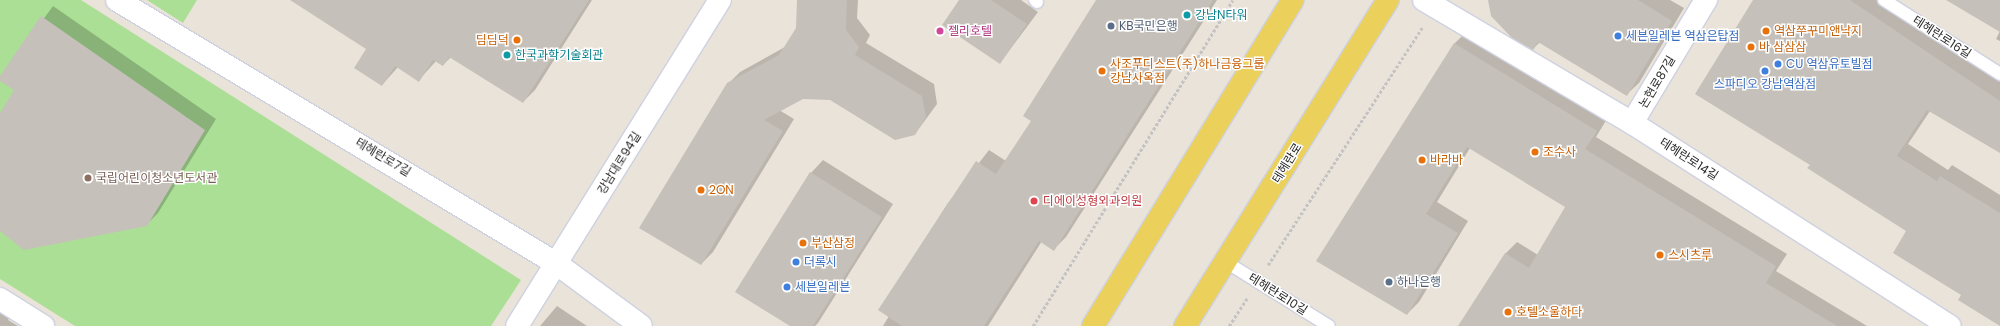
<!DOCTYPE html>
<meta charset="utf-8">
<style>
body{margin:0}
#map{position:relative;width:2000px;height:326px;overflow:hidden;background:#eae3d9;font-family:Poppins,"Noto Sans KR",sans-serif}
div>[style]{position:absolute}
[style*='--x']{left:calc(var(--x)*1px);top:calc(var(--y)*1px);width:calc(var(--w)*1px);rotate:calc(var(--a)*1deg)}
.green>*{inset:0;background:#abdf96}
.shadow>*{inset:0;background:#0003}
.building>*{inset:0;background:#c5c0b9}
.path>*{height:2.5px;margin-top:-1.25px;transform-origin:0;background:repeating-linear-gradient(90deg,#c3c3c3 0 3px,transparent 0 5px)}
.roads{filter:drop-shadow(1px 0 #ced1e0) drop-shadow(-1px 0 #ced1e0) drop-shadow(0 1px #ced1e0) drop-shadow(0 -1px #ced1e0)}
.lane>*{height:12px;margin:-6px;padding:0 6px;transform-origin:6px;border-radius:6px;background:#fff}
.street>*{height:22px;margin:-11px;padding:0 11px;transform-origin:11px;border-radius:11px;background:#fff}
.primary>*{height:22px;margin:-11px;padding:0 11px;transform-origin:11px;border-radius:11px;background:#ebd15c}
.dots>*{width:11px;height:11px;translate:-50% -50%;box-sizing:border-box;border:2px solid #fff;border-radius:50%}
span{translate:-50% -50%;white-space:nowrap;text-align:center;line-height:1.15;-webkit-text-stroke:3px #fff;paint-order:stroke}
.culture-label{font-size:12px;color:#0d838f}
.left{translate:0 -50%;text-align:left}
.service-label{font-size:12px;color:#4e5e75}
.hotel-label{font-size:12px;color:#b23c85}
.food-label{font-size:12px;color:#c56008}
.right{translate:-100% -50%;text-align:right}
.shop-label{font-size:12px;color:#366cbe}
.street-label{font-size:12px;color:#272727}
.education-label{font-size:12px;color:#785e54}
.health-label{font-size:12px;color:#be3a42}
</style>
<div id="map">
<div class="green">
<i style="clip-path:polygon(0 0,81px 0,521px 280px,491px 326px,75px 326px,0 279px)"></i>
<i style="clip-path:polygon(147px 0,197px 0,183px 23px)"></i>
</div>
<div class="shadow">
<i style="clip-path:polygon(292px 0,592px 0,535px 90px,523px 102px,451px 57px,443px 65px,436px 61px,419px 80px,398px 67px,382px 85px,368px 48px)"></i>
<i style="clip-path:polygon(798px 0,858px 0,857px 18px,870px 35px,866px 43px,934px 84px,937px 104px,915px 134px,830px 99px,803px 98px,779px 110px,794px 119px,713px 252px,701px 264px,728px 84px,740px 72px,785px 47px,797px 28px)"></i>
<i style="clip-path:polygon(960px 0,1021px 0,1038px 12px,1000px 63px)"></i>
<i style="clip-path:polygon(1097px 0,1217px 0,1066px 237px,1054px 249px,1042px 241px,988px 326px,883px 326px,889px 316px,879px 310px,948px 203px,989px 150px,1006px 161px,1032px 121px)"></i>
<i style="clip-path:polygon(1489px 0,1670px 0,1684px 8px,1639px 83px,1626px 95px,1540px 42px,1533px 49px)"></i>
<i style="clip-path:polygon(1754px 0,1880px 0,2000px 82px,2000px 151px,1930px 111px,1908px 144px,1948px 170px,1952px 165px,2000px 195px,2000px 325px,1962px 295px,1908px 231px,1811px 164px)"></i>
<i style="clip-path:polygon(53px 6px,216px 119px,158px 213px,146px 225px,0 229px,0 115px,16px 90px,0 78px)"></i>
<i style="clip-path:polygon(2000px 31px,2000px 41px,1996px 39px)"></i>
<i style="clip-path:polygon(1466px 32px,1607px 119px,1596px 137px,1787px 254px,1776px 271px,1867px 326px,1468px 326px,1462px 322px,1506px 253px,1517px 242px,1538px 255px,1567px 207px,1470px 148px,1437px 202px,1468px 221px,1419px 302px,1407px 314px,1454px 44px)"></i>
<i style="clip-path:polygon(823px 160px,893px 204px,818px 323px,815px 326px,792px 326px,811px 173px)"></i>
<i style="clip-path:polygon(0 301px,14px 310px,8px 320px,18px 326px,0 326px)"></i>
<i style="clip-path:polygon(557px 306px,587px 326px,540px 326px)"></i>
</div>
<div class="building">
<i style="clip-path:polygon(290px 0,589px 0,523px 103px,449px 57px,443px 66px,433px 60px,419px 82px,395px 66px,382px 86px,354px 68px,366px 49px)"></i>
<i style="clip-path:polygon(797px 0,847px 0,846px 30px,859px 47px,855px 55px,922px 96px,926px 117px,915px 135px,895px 140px,830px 100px,803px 99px,764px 120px,783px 131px,701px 265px,639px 228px,727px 83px,779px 55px,796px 28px)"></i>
<i style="clip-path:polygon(959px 0,991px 0,1027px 24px,1000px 64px,942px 25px)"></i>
<i style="clip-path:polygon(1096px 0,1213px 0,1054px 251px,1039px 241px,984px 326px,902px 326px,878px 310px,976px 161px,996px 174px,1031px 121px,1023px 116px)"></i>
<i style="clip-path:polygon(1488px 0,1638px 0,1672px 21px,1627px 96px,1538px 42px,1533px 50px,1512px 38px,1491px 16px)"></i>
<i style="clip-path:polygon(1753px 0,1850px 0,2000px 101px,2000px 153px,1927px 110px,1897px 156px,1937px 181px,1940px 176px,2000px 213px,2000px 326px,1958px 300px,1961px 295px,1893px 253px,1906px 231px,1807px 168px,1810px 165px,1695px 94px)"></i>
<i style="clip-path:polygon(1946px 0,2000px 0,2000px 32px)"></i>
<i style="clip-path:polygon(41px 16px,205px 130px,147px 226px,24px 250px,0 231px,0 113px,14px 90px,0 81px,0 76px)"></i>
<i style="clip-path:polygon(1454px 43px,1597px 131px,1585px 149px,1776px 266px,1766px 283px,1837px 326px,1458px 326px,1505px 253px,1529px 268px,1565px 207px,1467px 147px,1426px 214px,1458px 233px,1407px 315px,1316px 261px)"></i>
<i style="clip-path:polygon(810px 172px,882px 217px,813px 326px,790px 326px,735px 292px)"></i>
</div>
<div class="path">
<i style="--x:1268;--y:265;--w:283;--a:-57"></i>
<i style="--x:1033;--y:326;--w:382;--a:-58.5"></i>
<i style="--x:1229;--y:326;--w:33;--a:-57"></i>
</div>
<div class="roads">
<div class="lane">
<i style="--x:1035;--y:0;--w:3;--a:45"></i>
<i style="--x:1884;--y:0;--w:138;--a:32.5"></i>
<i style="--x:1226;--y:262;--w:121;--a:31.9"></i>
</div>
<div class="street">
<i style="--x:117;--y:0;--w:513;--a:30.96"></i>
<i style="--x:557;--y:264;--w:104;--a:36.4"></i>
<i style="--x:1424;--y:0;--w:242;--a:30.6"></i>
<i style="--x:1632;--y:123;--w:377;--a:32.6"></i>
<i style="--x:1632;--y:123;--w:144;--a:-59"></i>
<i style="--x:0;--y:299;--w:51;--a:32.1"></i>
<i style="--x:517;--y:326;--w:384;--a:-58.1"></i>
</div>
<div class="primary">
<i style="--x:1093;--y:326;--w:382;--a:-58.5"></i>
<i style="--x:1185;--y:326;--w:384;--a:-58.1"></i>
</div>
</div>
<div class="dots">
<i style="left:1187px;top:15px;background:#0f9aa8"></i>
<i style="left:1111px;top:26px;background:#5c6f8a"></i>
<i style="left:940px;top:31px;background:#d1479c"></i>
<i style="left:1766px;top:31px;background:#e8710a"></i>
<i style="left:1618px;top:36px;background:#3f7fe0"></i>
<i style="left:517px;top:40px;background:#e8710a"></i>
<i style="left:1751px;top:47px;background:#e8710a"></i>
<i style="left:507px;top:55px;background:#0f9aa8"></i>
<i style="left:1778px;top:64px;background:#3f7fe0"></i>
<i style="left:1102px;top:71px;background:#e8710a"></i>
<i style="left:1765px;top:71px;background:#3f7fe0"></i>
<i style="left:1535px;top:152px;background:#e8710a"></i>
<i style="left:1422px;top:160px;background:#e8710a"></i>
<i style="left:88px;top:178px;background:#8d6e63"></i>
<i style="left:701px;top:190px;background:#e8710a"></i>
<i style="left:1034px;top:201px;background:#e0444e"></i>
<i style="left:803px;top:243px;background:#e8710a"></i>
<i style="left:1660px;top:255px;background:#e8710a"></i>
<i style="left:796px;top:262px;background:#3f7fe0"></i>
<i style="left:1389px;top:282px;background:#5c6f8a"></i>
<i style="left:787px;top:287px;background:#3f7fe0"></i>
<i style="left:1508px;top:312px;background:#e8710a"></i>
</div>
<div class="culture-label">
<span class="left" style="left:1195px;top:15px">강남N타워</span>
<span class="left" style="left:515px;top:55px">한국과학기술회관</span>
</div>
<div class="service-label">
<span class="left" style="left:1119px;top:26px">KB국민은행</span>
<span class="left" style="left:1397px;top:282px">하나은행</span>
</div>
<div class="hotel-label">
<span class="left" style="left:948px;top:31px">젤리호텔</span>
</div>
<div class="food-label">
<span class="left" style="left:1774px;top:31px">역삼쭈꾸미앤낙지</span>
<span class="right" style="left:509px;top:40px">딤딤덕</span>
<span class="left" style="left:1759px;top:47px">바 삼삼삼</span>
<span class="left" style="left:1110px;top:71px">사조푸디스트(주)하나금융그룹<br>강남사옥점</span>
<span class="left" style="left:1543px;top:152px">조수사</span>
<span class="left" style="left:1430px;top:160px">바라바</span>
<span class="left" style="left:709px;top:190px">2ON</span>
<span class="left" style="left:811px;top:243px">부산삼정</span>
<span class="left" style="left:1668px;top:255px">스시츠루</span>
<span class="left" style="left:1516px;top:312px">호텔소울하다</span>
</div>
<div class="shop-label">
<span class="left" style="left:1626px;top:36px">세븐일레븐 역삼은탑점</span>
<span class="left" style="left:1786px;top:64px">CU 역삼유토빌점</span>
<span style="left:1765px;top:84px">스파디오 강남역삼점</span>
<span class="left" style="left:804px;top:262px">더록시</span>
<span class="left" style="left:795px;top:287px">세븐일레븐</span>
</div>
<div class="street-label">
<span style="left:1942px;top:37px;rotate:33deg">테헤란로16길</span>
<span style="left:1657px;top:82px;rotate:-59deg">논현로87길</span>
<span style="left:383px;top:157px;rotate:31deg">테헤란로7길</span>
<span style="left:1689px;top:159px;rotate:33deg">테헤란로14길</span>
<span style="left:619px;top:163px;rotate:-58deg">강남대로94길</span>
<span style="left:1287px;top:163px;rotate:-58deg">테헤란로</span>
<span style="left:1278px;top:294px;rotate:32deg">테헤란로10길</span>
</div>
<div class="education-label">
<span class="left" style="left:96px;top:178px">국립어린이청소년도서관</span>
</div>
<div class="health-label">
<span class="left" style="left:1043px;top:201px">디에이성형외과의원</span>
</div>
</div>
